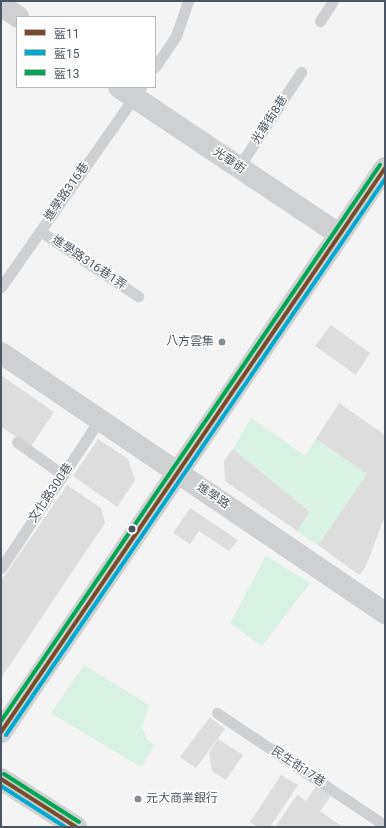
<!DOCTYPE html>
<meta charset="utf-8">
<style>
body{margin:0}
#map{position:relative;width:386px;height:828px;overflow:hidden;background:#f4f4f4;font-family:Roboto,"Noto Sans TC",sans-serif}
div>[style]{position:absolute}
[style*='--x']{left:calc(var(--x)*1px);top:calc(var(--y)*1px);width:calc(var(--w)*1px);rotate:calc(var(--a)*1deg)}
.green>*{inset:0;background:#d9f2e3}
.building>*{inset:0;background:#ddddde}
.lane>*{height:11px;margin:-5.5px;padding:0 5.5px;transform-origin:5.5px;border-radius:5.5px;background:#ced0d2}
.street>*{height:22px;margin:-11px;padding:0 11px;transform-origin:11px;border-radius:11px;background:#ced0d2}
.bus-1>*{height:4px;margin:-2px;padding:0 2px;transform-origin:2px;border-radius:2px;background:#7a4b2a}
.bus-2>*{height:4px;margin:-2px;padding:0 2px;transform-origin:2px;border-radius:2px;background:#00a9ce}
.bus-3>*{height:4px;margin:-2px;padding:0 2px;transform-origin:2px;border-radius:2px;background:#00a651}
.dots>*{width:11px;height:11px;translate:-50% -50%;box-sizing:border-box;border:2px solid #fff;border-radius:50%}
span{translate:-50% -50%;white-space:nowrap;text-align:center;line-height:1.15;-webkit-text-stroke:3px #fff;paint-order:stroke}
.street-label{font-size:12px;color:#4a5661}
.poi-label{font-size:12px;color:#4a5661}
.right{translate:-100% -50%;text-align:right}
.left{translate:0 -50%;text-align:left}
.frame{position:absolute;inset:0;border:2px solid #4a5661;pointer-events:none}
.legend{position:absolute;left:16px;top:16px;width:140px;height:72px;box-sizing:border-box;background:#fff;border:1px solid #b7bbc0;margin:0;padding:5px 7px;list-style:none;font-size:12px;color:#4a5661}
.legend li{display:flex;align-items:center;gap:8px;height:20px}
.legend b{width:20px;border:1px solid #b7bbc0}
</style>
<div id="map">
<div class="green">
<i style="clip-path:polygon(251px 418px,305px 456px,316px 439px,367px 474px,318px 545px,297px 531px,310px 512px,233px 449px)"></i>
<i style="clip-path:polygon(266px 556px,310px 583px,262px 646px,230px 623px)"></i>
<i style="clip-path:polygon(84px 665px,149px 705px,142px 727px,147px 740px,155px 745px,141px 767px,51px 713px)"></i>
</div>
<div class="building">
<i style="clip-path:polygon(331px 325px,370px 353px,356px 375px,315px 346px)"></i>
<i style="clip-path:polygon(1px 375px,54px 412px,31px 446px,1px 427px)"></i>
<i style="clip-path:polygon(339px 403px,385px 435px,385px 516px,366px 566px,359px 575px,318px 545px,367px 474px,316px 439px)"></i>
<i style="clip-path:polygon(98px 439px,128px 459px,135px 480px,117px 507px,73px 476px)"></i>
<i style="clip-path:polygon(233px 449px,310px 512px,297px 531px,225px 481px,224px 461px)"></i>
<i style="clip-path:polygon(67px 485px,101px 508px,105px 523px,1px 678px,1px 581px)"></i>
<i style="clip-path:polygon(190px 508px,238px 540px,229px 551px,199px 531px,190px 544px,173px 533px)"></i>
<i style="clip-path:polygon(210px 717px,225px 729px,196px 768px,180px 757px)"></i>
<i style="clip-path:polygon(218px 739px,243px 755px,226px 780px,212px 771px,209px 753px)"></i>
<i style="clip-path:polygon(281px 775px,298px 785px,270px 827px,258px 827px,250px 822px)"></i>
<i style="clip-path:polygon(316px 786px,331px 796px,320px 811px,343px 827px,275px 827px,297px 795px,306px 801px)"></i>
</div>
<div class="lane">
<i style="--x:320;--y:21;--w:24;--a:-57"></i>
<i style="--x:155;--y:67;--w:37;--a:-56"></i>
<i style="--x:176;--y:36;--w:37;--a:-71"></i>
<i style="--x:238;--y:168;--w:115;--a:-56.7"></i>
<i style="--x:40;--y:231;--w:118;--a:33.6"></i>
<i style="--x:1;--y:287;--w:244;--a:-55"></i>
<i style="--x:17;--y:442;--w:57;--a:35.7"></i>
<i style="--x:1;--y:568;--w:179;--a:-56.4"></i>
<i style="--x:217;--y:713;--w:196;--a:33.8"></i>
</div>
<div class="street">
<i style="--x:1;--y:5;--w:21;--a:35"></i>
<i style="--x:119;--y:87;--w:266;--a:33.8"></i>
<i style="--x:1;--y:353;--w:464;--a:34.1"></i>
<i style="--x:1;--y:732;--w:682;--a:-55.75"></i>
<i style="--x:1;--y:779;--w:89;--a:32.6"></i>
</div>
<div class="bus-1">
<i style="--x:1;--y:732;--w:682;--a:-55.75"></i>
<i style="--x:1;--y:779;--w:89;--a:32.6"></i>
</div>
<div class="bus-2">
<i style="--x:6;--y:735;--w:673;--a:-55.72"></i>
<i style="--x:1;--y:786;--w:76;--a:32.6"></i>
</div>
<div class="bus-3">
<i style="--x:1;--y:721;--w:673;--a:-55.72"></i>
<i style="--x:4;--y:774;--w:89;--a:32.6"></i>
</div>
<div class="dots">
<i style="left:222px;top:342px;background:#868d94"></i>
<i style="left:132px;top:529px;background:#4a5661"></i>
<i style="left:138px;top:799px;background:#868d94"></i>
</div>
<div class="street-label">
<span style="left:270px;top:120px;rotate:-57deg">光華街8巷</span>
<span style="left:229px;top:161px;rotate:34deg">光華街</span>
<span style="left:67px;top:192px;rotate:-55deg">進學路316巷</span>
<span style="left:89px;top:263px;rotate:34deg">進學路316巷1弄</span>
<span style="left:51px;top:493px;rotate:-56deg">文化路300巷</span>
<span style="left:213px;top:496px;rotate:34deg">進學路</span>
<span style="left:298px;top:767px;rotate:34deg">民生街17巷</span>
</div>
<div class="poi-label">
<span class="right" style="left:214px;top:342px">八方雲集</span>
<span class="left" style="left:146px;top:799px">元大商業銀行</span>
</div>
<div class="frame"></div>
<ul class="legend">
<li><b style="height:5px;background:#7a4b2a"></b>藍11</li>
<li><b style="height:5px;background:#00a9ce"></b>藍15</li>
<li><b style="height:5px;background:#00a651"></b>藍13</li>
</ul>
</div>
